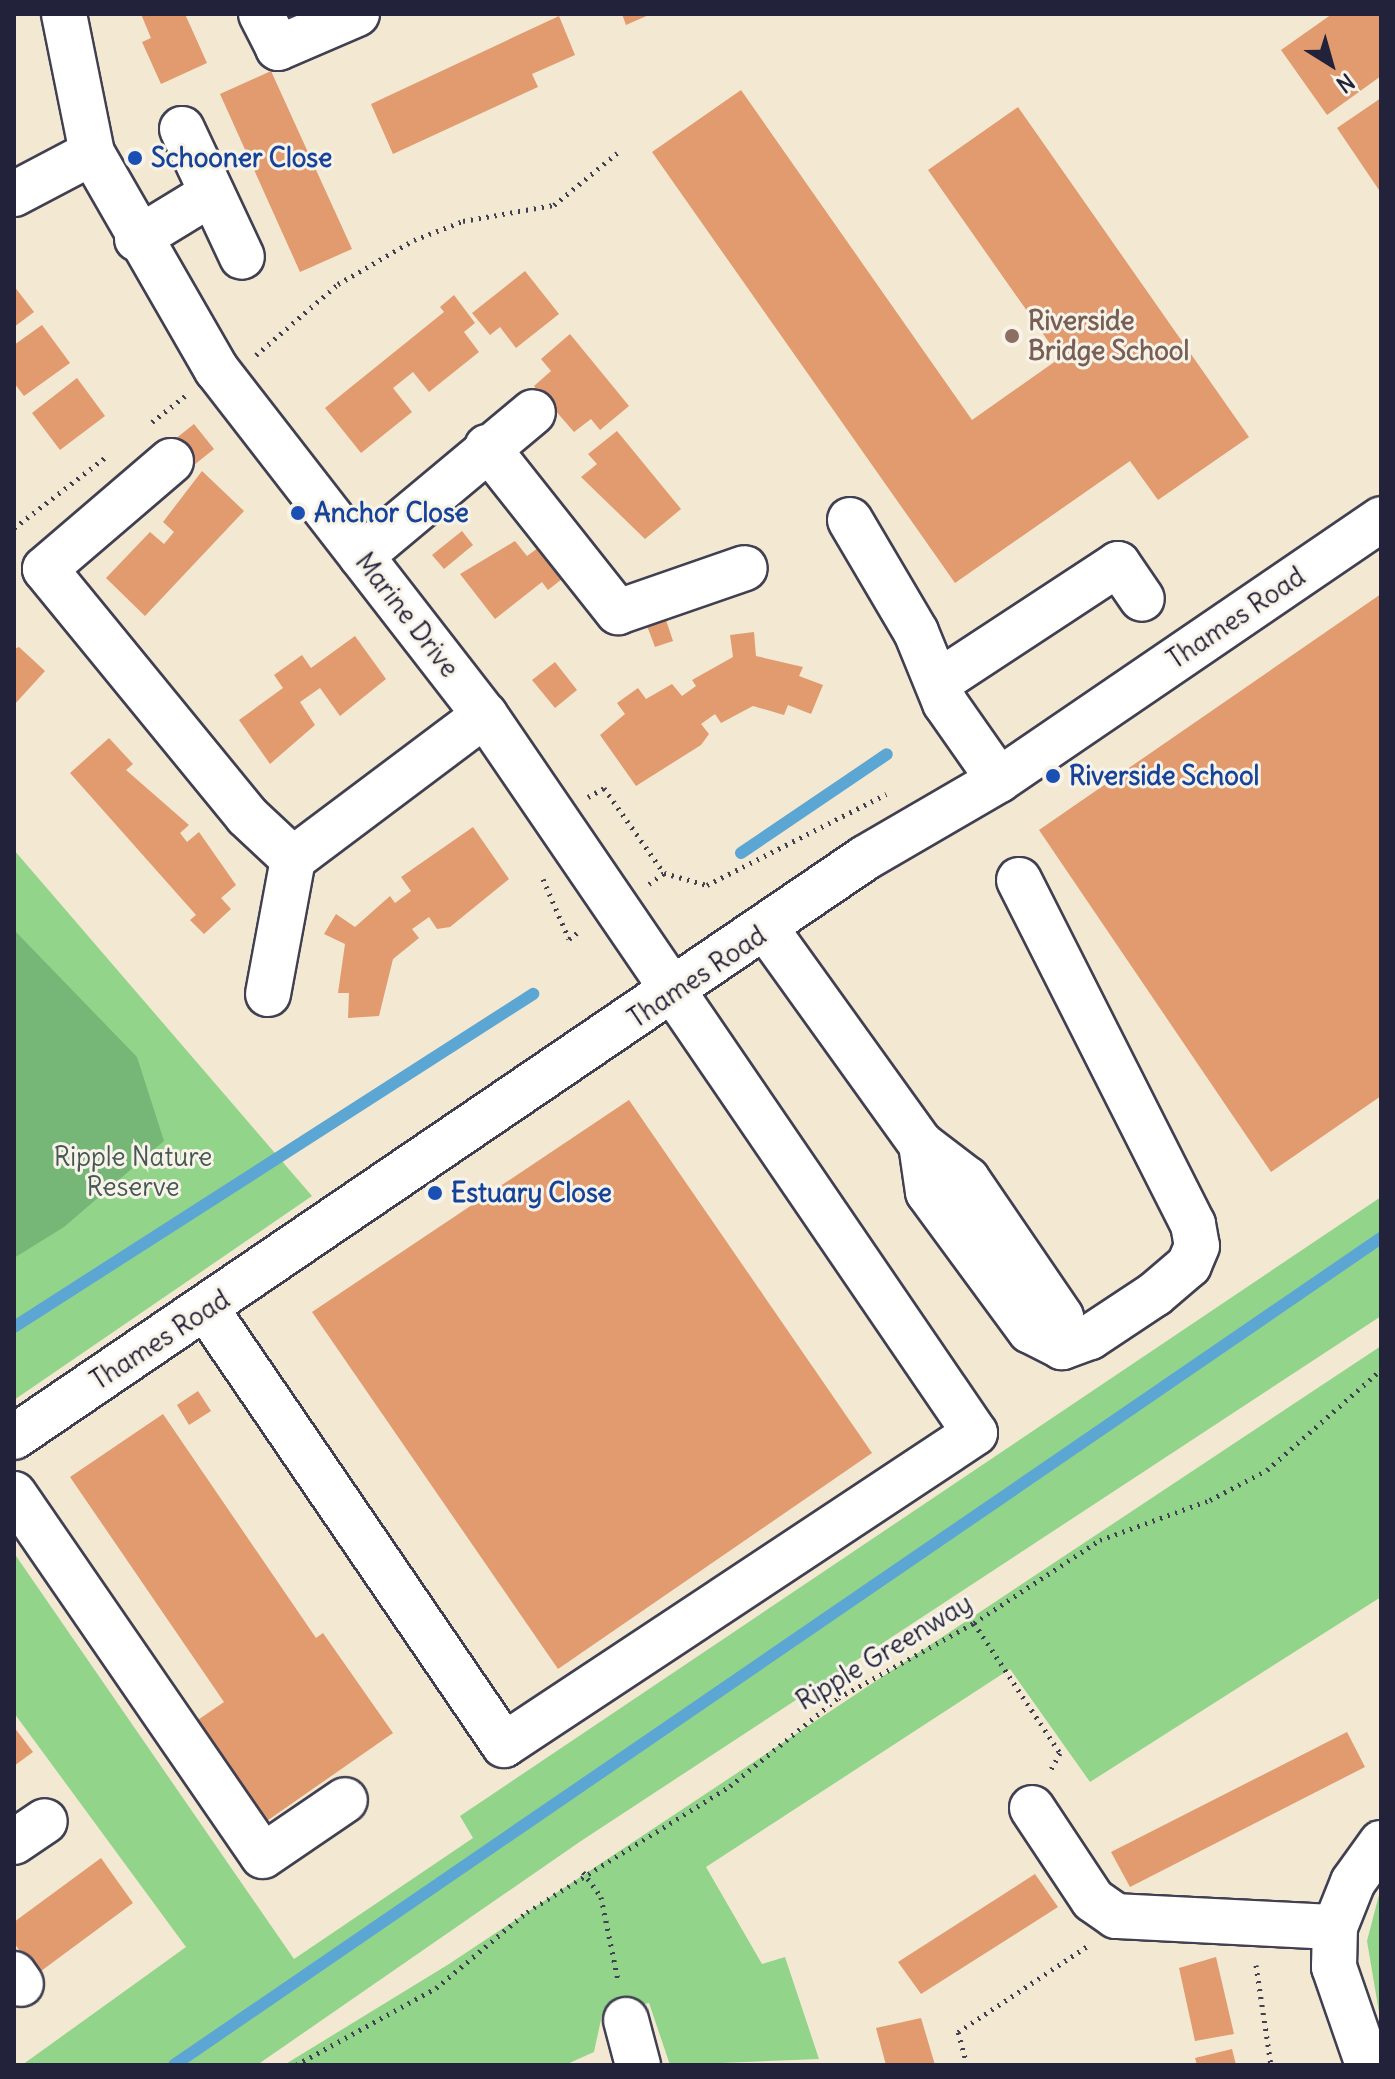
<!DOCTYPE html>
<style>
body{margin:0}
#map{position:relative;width:1395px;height:2079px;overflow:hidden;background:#f3e9d3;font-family:Delius,sans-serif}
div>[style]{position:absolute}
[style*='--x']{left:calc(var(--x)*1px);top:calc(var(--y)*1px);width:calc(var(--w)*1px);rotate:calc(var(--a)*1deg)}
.green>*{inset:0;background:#93d48b}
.forest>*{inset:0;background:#76b677}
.stream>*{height:12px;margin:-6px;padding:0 6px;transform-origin:6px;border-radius:6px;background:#5ca6d4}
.building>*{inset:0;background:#e29a6f}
.path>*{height:5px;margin-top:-2.5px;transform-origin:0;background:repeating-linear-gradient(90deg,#414052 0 2px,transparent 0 8px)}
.roads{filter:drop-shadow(2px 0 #414052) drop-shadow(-2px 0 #414052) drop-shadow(0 2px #414052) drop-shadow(0 -2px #414052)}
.minor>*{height:44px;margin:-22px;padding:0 22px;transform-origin:22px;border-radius:22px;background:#fff}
.dots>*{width:22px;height:22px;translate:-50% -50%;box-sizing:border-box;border:4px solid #f7f3e8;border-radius:50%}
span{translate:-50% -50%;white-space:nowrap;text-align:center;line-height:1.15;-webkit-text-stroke:6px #f7f3e8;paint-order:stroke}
.transit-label{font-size:26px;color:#164399;font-weight:700}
.left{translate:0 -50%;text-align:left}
.education-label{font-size:26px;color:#785e54;font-weight:700}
.street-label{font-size:26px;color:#22223b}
.park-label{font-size:26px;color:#445753}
.frame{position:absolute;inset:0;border:16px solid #22223b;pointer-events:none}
.north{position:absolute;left:1291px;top:24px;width:80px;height:80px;-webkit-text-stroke:6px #f7f3e8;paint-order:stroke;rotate:143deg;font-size:22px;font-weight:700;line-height:32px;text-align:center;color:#22223b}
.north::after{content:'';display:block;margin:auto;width:28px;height:36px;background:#22223b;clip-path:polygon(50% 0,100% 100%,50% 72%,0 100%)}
</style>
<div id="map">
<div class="green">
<i style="clip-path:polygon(14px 850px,312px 1196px,14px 1400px)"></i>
<i style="clip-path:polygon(1381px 1197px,1381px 1316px,581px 1841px,257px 2065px,22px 2065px,186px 1947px,14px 1713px,14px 1553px,294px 1959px,473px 1838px,460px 1816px)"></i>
<i style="clip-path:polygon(1381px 1346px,1381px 1597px,1090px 1782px,1010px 1669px,706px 1867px,762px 1964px,785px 1957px,819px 2059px,670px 2065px,649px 2003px,602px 2015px,594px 2052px,565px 2065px,284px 2065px,449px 1964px)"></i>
<i style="clip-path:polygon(1381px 1887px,1381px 2024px,1367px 1941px)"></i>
</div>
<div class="forest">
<i style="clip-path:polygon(14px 930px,137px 1057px,164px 1141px,64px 1227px,14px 1258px)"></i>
</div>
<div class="stream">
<i style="--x:741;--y:853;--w:176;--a:-34.1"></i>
<i style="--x:14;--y:1327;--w:617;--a:-32.68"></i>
<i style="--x:174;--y:2065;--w:1463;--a:-34.42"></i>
</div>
<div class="building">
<i style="clip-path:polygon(141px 14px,185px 14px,207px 63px,161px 84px,142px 42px,151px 38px)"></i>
<i style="clip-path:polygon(622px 14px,651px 14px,626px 25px)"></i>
<i style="clip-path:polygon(1332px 14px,1381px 14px,1381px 76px,1327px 115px,1281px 50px)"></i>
<i style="clip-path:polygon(559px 16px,575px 55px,532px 74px,538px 87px,393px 154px,371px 104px)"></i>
<i style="clip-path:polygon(271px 71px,352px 249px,300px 272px,220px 94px)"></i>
<i style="clip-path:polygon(741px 90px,972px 420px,1060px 358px,928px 170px,1018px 107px,1249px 437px,1158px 500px,1130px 461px,955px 583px,652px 152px)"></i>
<i style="clip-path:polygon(1381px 98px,1381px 193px,1337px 128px)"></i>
<i style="clip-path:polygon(525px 271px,559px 314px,516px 348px,500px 327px,490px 335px,472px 313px)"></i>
<i style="clip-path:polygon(14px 286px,34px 312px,14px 327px)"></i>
<i style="clip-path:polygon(454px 295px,475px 323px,464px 332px,479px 352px,429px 392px,413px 372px,393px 388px,412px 412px,361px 453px,325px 408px,444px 312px,440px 307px)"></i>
<i style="clip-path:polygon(42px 325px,70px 363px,24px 396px,14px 383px,14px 345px)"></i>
<i style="clip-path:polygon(570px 334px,629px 406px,600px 430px,591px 419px,574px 432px,534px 386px,551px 371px,541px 359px)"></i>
<i style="clip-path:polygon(77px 378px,105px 416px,60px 450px,32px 413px)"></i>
<i style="clip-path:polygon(194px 424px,214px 449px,184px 473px,164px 448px)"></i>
<i style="clip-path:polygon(617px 431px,681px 509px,645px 539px,581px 477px,597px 464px,588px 454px)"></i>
<i style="clip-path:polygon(202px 471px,244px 511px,145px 616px,106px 578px,150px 532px,164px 544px,174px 532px,163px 522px)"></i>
<i style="clip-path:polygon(462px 531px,473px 545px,444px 569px,432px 555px)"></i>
<i style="clip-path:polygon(515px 541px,527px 556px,538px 548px,562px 579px,548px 590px,542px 582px,495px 619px,460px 574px)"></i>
<i style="clip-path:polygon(1381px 594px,1381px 1096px,1271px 1172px,1039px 830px)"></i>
<i style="clip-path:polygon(663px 611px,673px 641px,655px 647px,644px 618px)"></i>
<i style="clip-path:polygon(754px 632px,756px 656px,803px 667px,799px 676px,823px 685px,811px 714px,788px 705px,784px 715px,753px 706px,721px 723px,715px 714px,701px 724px,709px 734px,701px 745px,636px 786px,600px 735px,625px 714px,617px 703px,638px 688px,646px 699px,672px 684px,682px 696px,696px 686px,692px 680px,733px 657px,730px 635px)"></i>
<i style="clip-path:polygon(355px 636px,386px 679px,340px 716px,320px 688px,300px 702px,315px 725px,270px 764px,239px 720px,283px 688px,274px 675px,302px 655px,311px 668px)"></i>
<i style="clip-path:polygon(19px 647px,45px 671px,14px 705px,14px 649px)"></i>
<i style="clip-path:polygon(555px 662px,577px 690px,555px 708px,532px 680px)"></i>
<i style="clip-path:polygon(109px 738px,133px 764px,126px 770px,189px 825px,180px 833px,187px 842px,199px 832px,236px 885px,221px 898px,231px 909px,204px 934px,190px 920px,196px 915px,70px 773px)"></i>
<i style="clip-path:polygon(473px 827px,509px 879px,450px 927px,437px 929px,429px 917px,412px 929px,419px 938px,393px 959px,379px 1016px,348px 1018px,349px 993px,338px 993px,345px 944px,324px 934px,336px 914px,355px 927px,390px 896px,395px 903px,411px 891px,401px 877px)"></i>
<i style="clip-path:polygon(629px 1100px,872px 1453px,558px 1669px,312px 1312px)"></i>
<i style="clip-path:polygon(198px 1391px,211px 1411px,189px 1425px,177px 1405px)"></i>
<i style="clip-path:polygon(163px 1414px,316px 1638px,323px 1633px,393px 1733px,261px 1825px,192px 1724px,224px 1702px,70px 1477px)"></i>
<i style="clip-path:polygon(14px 1727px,33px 1752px,14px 1766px)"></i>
<i style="clip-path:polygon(1347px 1732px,1365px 1767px,1130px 1887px,1111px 1852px)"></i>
<i style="clip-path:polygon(101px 1858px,133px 1903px,37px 1974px,14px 1943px,14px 1922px)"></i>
<i style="clip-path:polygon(1035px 1874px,1058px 1907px,921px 1994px,898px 1962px)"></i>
<i style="clip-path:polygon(1216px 1957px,1234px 2034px,1195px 2041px,1179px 1968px)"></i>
<i style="clip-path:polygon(921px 2018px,935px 2065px,886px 2065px,876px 2028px)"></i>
<i style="clip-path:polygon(1232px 2049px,1236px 2065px,1197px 2065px,1195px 2058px)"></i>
</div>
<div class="path">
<i style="--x:256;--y:355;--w:108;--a:-40.9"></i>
<i style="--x:338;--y:284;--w:88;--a:-30.1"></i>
<i style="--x:414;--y:240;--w:53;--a:-21.2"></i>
<i style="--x:463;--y:221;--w:92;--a:-10"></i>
<i style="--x:554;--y:205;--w:82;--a:-39.5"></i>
<i style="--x:152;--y:422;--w:42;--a:-38.2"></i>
<i style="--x:14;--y:528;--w:116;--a:-37.7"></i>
<i style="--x:588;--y:797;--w:18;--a:-29"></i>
<i style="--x:604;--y:788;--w:104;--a:54.8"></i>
<i style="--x:664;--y:873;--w:45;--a:15.6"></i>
<i style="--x:707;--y:885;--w:201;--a:-26.9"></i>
<i style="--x:543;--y:879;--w:65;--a:66.6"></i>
<i style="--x:569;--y:939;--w:10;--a:-37"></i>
<i style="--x:649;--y:884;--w:19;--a:-36"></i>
<i style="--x:974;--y:1623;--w:156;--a:56.5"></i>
<i style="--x:1060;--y:1753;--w:21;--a:119"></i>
<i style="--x:583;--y:1872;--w:31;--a:54"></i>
<i style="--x:601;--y:1897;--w:85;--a:78.4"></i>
<i style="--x:1256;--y:1965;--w:101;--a:81.5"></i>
<i style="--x:296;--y:2065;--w:160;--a:-28.8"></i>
<i style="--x:436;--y:1988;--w:119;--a:-39.9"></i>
<i style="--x:527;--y:1912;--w:239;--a:-31.8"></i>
<i style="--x:730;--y:1786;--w:139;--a:-39.2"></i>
<i style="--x:838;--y:1698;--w:155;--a:-28.9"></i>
<i style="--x:974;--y:1623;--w:151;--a:-33.4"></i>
<i style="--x:1100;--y:1540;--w:117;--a:-20"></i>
<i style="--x:1210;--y:1500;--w:64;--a:-27.8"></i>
<i style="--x:1267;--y:1470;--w:152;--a:-41.3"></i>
<i style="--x:967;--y:2065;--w:34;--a:-105"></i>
<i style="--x:958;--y:2032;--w:157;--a:-33.6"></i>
</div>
<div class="roads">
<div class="minor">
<i style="--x:64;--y:14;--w:142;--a:78.6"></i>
<i style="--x:92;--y:153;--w:250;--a:60.1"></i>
<i style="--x:217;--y:370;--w:437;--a:52.2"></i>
<i style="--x:485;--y:715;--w:869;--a:55.69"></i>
<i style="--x:975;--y:1433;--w:565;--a:146.48"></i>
<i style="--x:504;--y:1745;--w:527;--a:-124.32"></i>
<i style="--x:261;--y:14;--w:38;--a:63"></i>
<i style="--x:278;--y:48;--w:86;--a:-23.3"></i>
<i style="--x:182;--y:129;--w:141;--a:64.9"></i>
<i style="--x:14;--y:194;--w:88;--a:-27.7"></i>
<i style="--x:137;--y:239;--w:84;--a:-31.4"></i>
<i style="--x:487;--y:447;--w:211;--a:51.6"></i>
<i style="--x:618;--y:612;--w:134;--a:-19.1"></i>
<i style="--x:171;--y:461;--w:166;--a:139.4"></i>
<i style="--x:45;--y:569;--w:319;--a:50.7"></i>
<i style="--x:247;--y:816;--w:63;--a:43.1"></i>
<i style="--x:850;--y:520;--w:130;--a:59.5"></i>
<i style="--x:916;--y:632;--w:77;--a:67.8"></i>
<i style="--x:945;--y:703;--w:94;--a:55"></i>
<i style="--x:361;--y:556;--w:224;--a:-39.9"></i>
<i style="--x:940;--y:681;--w:213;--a:-33.3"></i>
<i style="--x:1118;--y:564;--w:42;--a:55.6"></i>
<i style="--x:1019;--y:880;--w:386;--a:63.2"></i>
<i style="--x:1193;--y:1224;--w:22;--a:80"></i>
<i style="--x:1197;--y:1246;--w:21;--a:113"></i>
<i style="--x:1189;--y:1265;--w:45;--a:139.5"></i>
<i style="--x:1155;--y:1294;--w:78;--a:146.5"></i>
<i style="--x:1090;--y:1337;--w:30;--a:160"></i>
<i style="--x:767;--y:930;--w:264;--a:54.3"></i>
<i style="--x:921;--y:1144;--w:58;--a:37.3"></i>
<i style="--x:967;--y:1179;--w:167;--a:55.7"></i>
<i style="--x:1061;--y:1317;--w:30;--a:88"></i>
<i style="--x:1062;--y:1347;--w:36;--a:-153"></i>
<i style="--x:1030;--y:1331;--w:172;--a:-126.3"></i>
<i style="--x:928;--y:1192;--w:49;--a:-98.3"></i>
<i style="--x:268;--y:994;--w:137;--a:-79.5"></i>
<i style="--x:293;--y:859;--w:240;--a:-36.9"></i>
<i style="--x:14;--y:1437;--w:1029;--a:-34.23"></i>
<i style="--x:865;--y:858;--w:155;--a:-30.2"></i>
<i style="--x:999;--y:780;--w:463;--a:-34.3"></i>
<i style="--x:14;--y:1494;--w:439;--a:55.5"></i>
<i style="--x:263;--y:1856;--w:99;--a:-34.3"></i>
<i style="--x:1032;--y:1808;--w:110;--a:56.5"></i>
<i style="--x:1093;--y:1900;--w:28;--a:35"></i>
<i style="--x:1116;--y:1916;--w:219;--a:2.9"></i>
<i style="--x:14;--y:1842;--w:37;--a:-34"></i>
<i style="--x:14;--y:1974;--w:12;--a:55"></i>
<i style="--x:626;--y:2020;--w:47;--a:75.1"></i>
<i style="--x:1368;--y:2065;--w:104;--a:-109.1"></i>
<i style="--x:1334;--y:1967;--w:40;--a:-88.6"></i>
<i style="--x:1335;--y:1927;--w:48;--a:-68.2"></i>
<i style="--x:1353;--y:1882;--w:48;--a:-54.3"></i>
</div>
</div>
<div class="dots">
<i style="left:135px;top:158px;background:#1a4fb4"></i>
<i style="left:1012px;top:336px;background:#8d6e63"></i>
<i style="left:298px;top:513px;background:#1a4fb4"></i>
<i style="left:1053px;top:776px;background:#1a4fb4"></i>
<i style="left:435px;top:1193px;background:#1a4fb4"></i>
</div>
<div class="transit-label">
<span class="left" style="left:151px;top:158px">Schooner Close</span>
<span class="left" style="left:314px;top:513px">Anchor Close</span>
<span class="left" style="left:1069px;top:776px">Riverside School</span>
<span class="left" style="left:451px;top:1193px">Estuary Close</span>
</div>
<div class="education-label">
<span class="left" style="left:1028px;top:336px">Riverside<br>Bridge School</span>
</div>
<div class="street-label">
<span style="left:407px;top:615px;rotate:52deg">Marine Drive</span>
<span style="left:1236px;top:618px;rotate:-34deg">Thames Road</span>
<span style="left:697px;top:977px;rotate:-34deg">Thames Road</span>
<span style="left:160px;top:1340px;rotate:-33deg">Thames Road</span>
<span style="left:884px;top:1652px;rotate:-31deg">Ripple Greenway</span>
</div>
<div class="park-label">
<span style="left:133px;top:1172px">Ripple Nature<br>Reserve</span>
</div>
<div class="frame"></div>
<div class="north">N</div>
</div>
